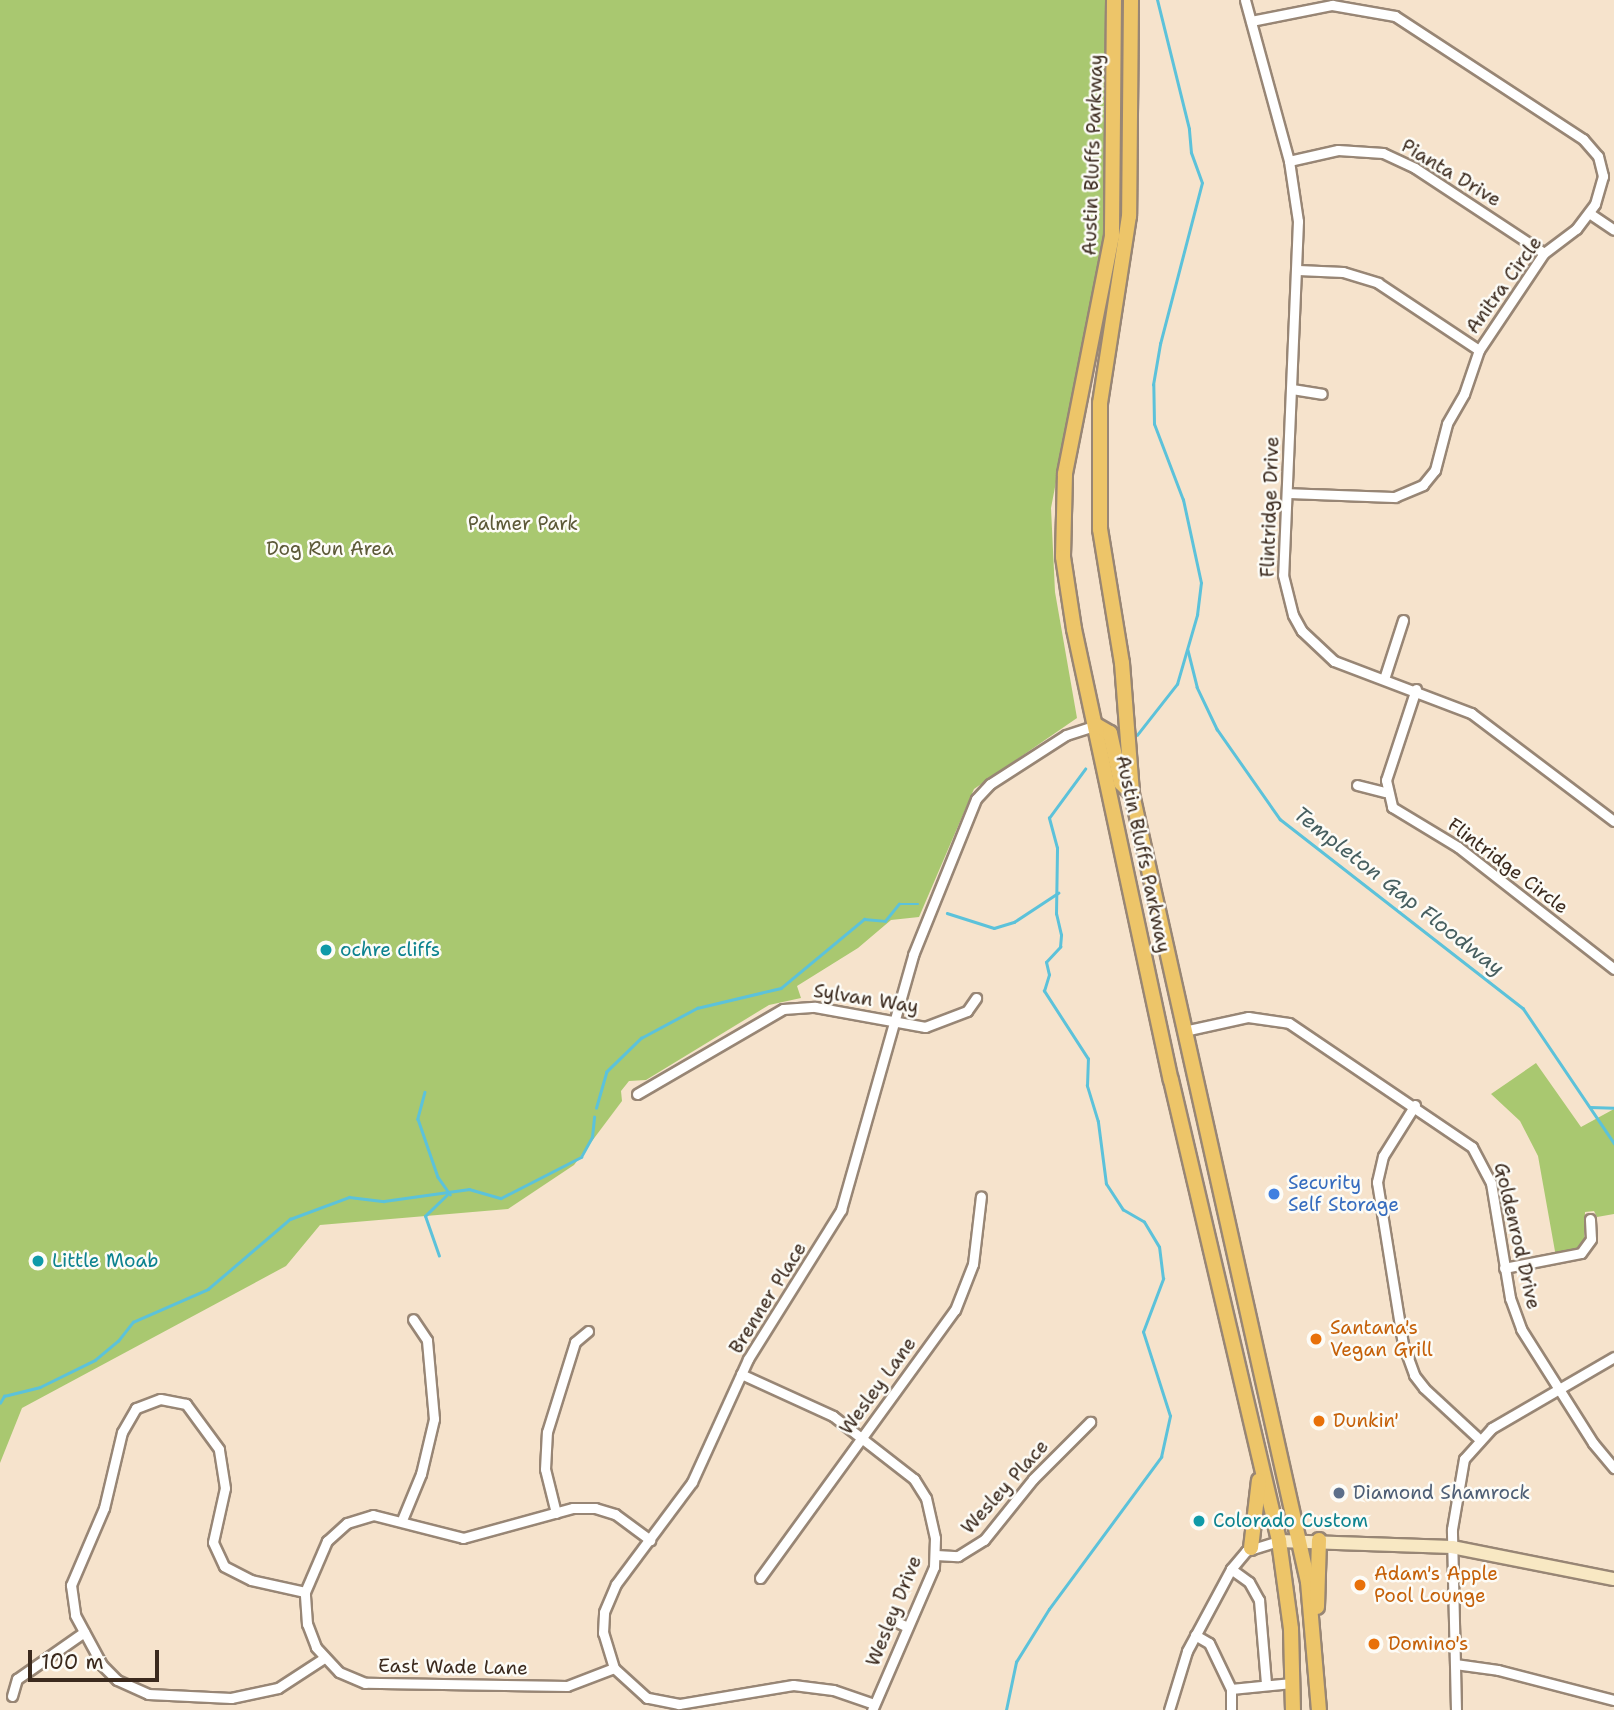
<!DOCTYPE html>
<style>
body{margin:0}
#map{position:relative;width:1614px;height:1710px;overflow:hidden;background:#f6e3cc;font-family:"Shantell Sans",sans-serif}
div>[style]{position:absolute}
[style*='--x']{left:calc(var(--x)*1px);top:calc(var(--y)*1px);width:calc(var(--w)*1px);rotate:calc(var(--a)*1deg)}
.green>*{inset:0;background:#a9c870}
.stream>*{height:2.5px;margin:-1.25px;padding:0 1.25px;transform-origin:1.25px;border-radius:1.25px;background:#5cc2da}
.roads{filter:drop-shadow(2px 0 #988675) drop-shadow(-2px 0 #988675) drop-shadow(0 2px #988675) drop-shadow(0 -2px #988675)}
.street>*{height:9px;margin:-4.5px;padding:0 4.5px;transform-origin:4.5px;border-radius:4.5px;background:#fff}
.secondary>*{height:12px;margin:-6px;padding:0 6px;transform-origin:6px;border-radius:6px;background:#f8e8c3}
.primary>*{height:14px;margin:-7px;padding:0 7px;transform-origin:7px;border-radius:7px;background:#edc569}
.dots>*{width:19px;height:19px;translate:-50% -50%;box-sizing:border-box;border:4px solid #fdfcf7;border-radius:50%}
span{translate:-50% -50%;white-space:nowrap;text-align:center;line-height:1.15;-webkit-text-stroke:5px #fdfcf7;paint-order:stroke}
.street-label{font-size:19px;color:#3b2a1e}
.park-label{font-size:19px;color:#5c5937}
.culture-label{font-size:19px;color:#0d838f}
.left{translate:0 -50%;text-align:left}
.shop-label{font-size:19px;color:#366cbe}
.food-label{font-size:19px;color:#c56008}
.service-label{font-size:19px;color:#4e5e75}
.water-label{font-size:21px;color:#475f60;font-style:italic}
.scale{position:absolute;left:28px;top:1650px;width:131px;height:32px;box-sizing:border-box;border:4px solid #3b2a1e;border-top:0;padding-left:9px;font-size:21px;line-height:24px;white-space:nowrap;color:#3b2a1e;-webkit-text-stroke:5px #fdfcf7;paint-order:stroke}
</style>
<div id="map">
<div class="green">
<i style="clip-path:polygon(0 0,1105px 0,1108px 28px,1103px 237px,1051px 508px,1055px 592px,1077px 718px,974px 789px,919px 917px,891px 920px,858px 948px,797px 986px,801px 998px,769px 1005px,646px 1080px,629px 1081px,621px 1091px,622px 1101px,574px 1165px,508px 1209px,320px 1225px,286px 1266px,22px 1408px,0 1463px)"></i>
<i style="clip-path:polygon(1536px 1063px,1581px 1127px,1614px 1109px,1614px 1214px,1597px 1217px,1594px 1211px,1585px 1212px,1584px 1247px,1556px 1257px,1538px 1156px,1520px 1121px,1491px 1094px)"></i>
</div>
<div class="stream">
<i style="--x:1188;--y:650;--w:38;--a:76"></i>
<i style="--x:1197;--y:687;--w:47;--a:64.5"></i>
<i style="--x:1217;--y:729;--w:110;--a:55"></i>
<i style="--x:1280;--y:819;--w:308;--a:37.9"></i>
<i style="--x:1523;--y:1008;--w:163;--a:56"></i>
<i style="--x:1137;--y:735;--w:65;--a:-51.9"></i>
<i style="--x:1177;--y:684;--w:72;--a:-73.8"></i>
<i style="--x:1197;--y:615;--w:32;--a:-83"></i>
<i style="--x:1201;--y:583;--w:85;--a:-102.2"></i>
<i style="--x:1183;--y:500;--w:81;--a:-110.9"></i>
<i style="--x:1154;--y:424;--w:39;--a:-91"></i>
<i style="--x:1153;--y:385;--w:42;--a:-80.3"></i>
<i style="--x:1160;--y:344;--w:166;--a:-75.4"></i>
<i style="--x:1202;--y:183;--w:32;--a:-110"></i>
<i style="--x:1191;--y:153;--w:24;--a:-95"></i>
<i style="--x:1189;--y:129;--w:133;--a:-103.9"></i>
<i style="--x:947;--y:913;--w:49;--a:17.7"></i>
<i style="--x:994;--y:928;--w:21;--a:-17"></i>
<i style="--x:1014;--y:922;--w:53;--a:-33.4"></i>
<i style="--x:425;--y:1092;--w:28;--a:105"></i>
<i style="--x:418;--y:1119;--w:61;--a:71"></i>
<i style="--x:438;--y:1177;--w:21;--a:55"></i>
<i style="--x:1590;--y:1107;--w:24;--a:2"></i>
<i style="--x:596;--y:1108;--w:37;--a:-74"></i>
<i style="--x:606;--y:1072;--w:49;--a:-44.2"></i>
<i style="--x:641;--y:1038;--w:64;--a:-28.2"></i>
<i style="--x:697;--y:1008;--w:86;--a:-13.4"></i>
<i style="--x:781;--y:988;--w:108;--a:-39.7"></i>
<i style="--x:864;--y:919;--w:21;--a:5"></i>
<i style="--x:885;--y:921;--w:22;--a:-51"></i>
<i style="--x:899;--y:904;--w:19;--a:0"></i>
<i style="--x:439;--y:1256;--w:42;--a:-109.3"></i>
<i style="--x:425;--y:1216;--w:30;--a:-44"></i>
<i style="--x:0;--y:1403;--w:8;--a:-60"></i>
<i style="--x:4;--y:1396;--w:37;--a:-14"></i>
<i style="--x:40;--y:1387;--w:61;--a:-26.1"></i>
<i style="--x:95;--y:1360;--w:30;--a:-40"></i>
<i style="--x:118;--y:1341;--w:24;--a:-52"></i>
<i style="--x:133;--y:1322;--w:82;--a:-23.7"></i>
<i style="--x:208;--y:1289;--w:108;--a:-40.5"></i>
<i style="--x:290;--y:1219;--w:63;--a:-20.4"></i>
<i style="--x:349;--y:1197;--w:35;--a:7"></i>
<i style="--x:384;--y:1201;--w:86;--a:-8"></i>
<i style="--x:469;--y:1189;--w:33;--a:16"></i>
<i style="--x:501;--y:1198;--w:90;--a:-27.1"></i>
<i style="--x:581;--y:1157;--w:23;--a:-61"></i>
<i style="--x:592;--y:1137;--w:20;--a:-84"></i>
<i style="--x:1006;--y:1710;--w:49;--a:-78.2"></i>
<i style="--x:1016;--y:1662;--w:62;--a:-58.1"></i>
<i style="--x:1049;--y:1609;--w:189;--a:-53.6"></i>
<i style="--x:1161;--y:1457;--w:42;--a:-77.6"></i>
<i style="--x:1170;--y:1416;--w:88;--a:-107.8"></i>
<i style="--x:1143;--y:1332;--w:57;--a:-69.3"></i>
<i style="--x:1163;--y:1279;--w:32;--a:-97"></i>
<i style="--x:1159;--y:1247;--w:29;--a:-121"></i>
<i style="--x:1144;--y:1222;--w:24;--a:-150"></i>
<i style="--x:1123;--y:1210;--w:31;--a:-123"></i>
<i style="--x:1106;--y:1184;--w:63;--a:-97.4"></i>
<i style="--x:1098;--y:1122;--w:38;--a:-107"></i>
<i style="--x:1087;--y:1086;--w:27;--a:-88"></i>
<i style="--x:1088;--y:1059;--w:81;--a:-122.9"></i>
<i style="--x:1044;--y:991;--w:17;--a:-73"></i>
<i style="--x:1049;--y:975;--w:13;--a:-103"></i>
<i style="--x:1046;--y:962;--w:21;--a:-47"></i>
<i style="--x:1060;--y:947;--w:12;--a:-85"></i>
<i style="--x:1061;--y:935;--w:22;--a:-103"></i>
<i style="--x:1056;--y:914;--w:66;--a:-89.1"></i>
<i style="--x:1057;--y:848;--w:31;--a:-105"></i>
<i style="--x:1049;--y:818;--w:61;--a:-53.7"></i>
</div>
<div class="roads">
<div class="street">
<i style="--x:1245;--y:0;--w:167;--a:74.7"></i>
<i style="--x:1289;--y:161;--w:61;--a:81.5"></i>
<i style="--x:1298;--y:221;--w:354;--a:92.4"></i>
<i style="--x:1283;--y:575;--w:41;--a:76"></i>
<i style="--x:1293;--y:615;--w:18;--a:61"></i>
<i style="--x:1302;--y:631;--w:44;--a:43.2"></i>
<i style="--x:1334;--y:661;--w:147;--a:20.8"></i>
<i style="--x:1471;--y:713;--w:179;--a:37.1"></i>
<i style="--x:1251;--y:21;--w:83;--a:-11.2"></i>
<i style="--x:1332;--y:5;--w:64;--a:9.9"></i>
<i style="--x:1395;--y:16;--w:225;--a:33.2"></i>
<i style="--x:1583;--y:139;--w:23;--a:49"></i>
<i style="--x:1598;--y:156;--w:21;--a:76"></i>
<i style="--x:1603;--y:176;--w:29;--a:106"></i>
<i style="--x:1595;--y:204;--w:31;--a:127"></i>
<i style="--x:1576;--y:229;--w:40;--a:143"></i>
<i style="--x:1544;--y:253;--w:117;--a:123.8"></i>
<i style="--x:1479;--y:350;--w:46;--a:108.8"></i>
<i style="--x:1464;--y:394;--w:34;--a:120"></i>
<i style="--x:1447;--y:424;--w:48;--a:104.6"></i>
<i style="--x:1435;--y:470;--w:19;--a:129"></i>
<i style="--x:1423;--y:485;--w:30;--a:157"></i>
<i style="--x:1395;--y:497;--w:108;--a:-177.9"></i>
<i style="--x:1289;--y:161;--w:50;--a:-12.7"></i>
<i style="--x:1338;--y:150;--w:45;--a:3.8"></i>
<i style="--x:1383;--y:153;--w:35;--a:25"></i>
<i style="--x:1415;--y:168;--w:154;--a:33.4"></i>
<i style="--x:1589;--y:213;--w:30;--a:34"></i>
<i style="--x:1298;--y:270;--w:45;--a:2.5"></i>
<i style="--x:1343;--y:272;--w:37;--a:17"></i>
<i style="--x:1378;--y:283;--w:121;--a:33.6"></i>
<i style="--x:1292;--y:389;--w:30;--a:9"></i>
<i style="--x:1384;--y:679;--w:62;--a:-72.1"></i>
<i style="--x:1416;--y:689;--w:96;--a:108.2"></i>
<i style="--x:1386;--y:780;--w:28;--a:77"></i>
<i style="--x:1392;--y:807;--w:77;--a:31.2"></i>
<i style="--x:1458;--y:847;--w:198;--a:38"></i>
<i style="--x:1357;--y:785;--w:29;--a:14"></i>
<i style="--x:1184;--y:1031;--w:66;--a:-12.3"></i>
<i style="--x:1248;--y:1017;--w:41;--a:8.3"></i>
<i style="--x:1289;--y:1023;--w:221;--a:34.1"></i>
<i style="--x:1472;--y:1147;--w:41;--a:62.2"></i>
<i style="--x:1491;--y:1183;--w:117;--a:80.6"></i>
<i style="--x:1510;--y:1298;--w:33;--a:70"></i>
<i style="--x:1521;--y:1329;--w:135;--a:57.7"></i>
<i style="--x:1593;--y:1443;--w:33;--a:50"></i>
<i style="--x:637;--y:1094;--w:169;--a:-30.2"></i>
<i style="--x:783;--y:1009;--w:32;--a:-4"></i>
<i style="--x:815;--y:1007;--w:112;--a:10.3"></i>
<i style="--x:925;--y:1027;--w:45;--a:-20.9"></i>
<i style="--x:967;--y:1011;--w:16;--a:-55"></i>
<i style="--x:1415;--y:1105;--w:60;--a:122.1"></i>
<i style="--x:1383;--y:1156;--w:27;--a:103"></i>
<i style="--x:1377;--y:1182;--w:164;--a:80.9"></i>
<i style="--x:1403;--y:1344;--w:33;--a:70"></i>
<i style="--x:1414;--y:1375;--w:16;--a:52"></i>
<i style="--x:1424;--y:1388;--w:75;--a:42.8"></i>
<i style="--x:1504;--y:1268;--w:78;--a:-11"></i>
<i style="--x:1581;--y:1253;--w:17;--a:-54"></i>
<i style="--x:1591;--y:1239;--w:20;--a:-93"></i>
<i style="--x:741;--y:1374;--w:101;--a:24.5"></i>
<i style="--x:833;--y:1416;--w:103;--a:37.9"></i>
<i style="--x:914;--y:1479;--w:22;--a:58"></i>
<i style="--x:926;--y:1498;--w:41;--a:77.3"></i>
<i style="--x:935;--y:1538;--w:29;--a:92"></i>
<i style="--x:934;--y:1567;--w:156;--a:113.4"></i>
<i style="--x:556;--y:1513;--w:45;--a:-104"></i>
<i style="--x:545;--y:1469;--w:37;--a:-87"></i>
<i style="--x:547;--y:1432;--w:94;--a:-72.7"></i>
<i style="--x:575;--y:1342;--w:17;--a:-40"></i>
<i style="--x:402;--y:1520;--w:50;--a:-67.6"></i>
<i style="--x:421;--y:1474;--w:57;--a:-76.7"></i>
<i style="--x:434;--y:1419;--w:79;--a:-95.1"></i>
<i style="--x:427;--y:1340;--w:25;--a:-124"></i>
<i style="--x:936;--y:1555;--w:22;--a:3"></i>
<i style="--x:958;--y:1556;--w:31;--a:-32"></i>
<i style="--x:984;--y:1540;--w:78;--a:-51.2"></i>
<i style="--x:1033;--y:1479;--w:81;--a:-45"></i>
<i style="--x:1231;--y:1569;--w:22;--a:36"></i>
<i style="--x:1249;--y:1582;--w:21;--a:61"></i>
<i style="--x:1259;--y:1600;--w:84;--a:85.2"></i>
<i style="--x:760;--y:1578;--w:331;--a:-54"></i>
<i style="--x:955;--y:1310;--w:49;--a:-68.6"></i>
<i style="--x:973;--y:1264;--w:68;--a:-83.3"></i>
<i style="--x:305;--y:1592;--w:55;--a:-167.5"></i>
<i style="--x:251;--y:1580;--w:30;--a:-153"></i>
<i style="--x:224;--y:1566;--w:26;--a:-115"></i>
<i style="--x:213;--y:1542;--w:55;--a:-77.5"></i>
<i style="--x:225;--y:1488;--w:39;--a:-99"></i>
<i style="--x:219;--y:1449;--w:56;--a:-126.3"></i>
<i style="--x:186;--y:1404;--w:26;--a:-169"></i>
<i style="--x:160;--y:1399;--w:26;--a:159"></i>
<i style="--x:136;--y:1408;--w:28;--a:120"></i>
<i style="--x:122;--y:1432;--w:78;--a:103.3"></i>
<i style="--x:104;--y:1508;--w:84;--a:113.2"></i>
<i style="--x:71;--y:1585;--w:30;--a:82"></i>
<i style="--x:75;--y:1615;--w:57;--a:61.6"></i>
<i style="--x:102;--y:1665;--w:21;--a:45"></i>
<i style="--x:117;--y:1680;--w:34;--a:24"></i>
<i style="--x:148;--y:1694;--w:83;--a:2.8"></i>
<i style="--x:231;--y:1698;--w:48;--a:-12"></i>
<i style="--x:278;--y:1688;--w:55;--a:-33.1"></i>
<i style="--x:892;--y:1620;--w:17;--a:24"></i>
<i style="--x:1195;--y:1635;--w:16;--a:30"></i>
<i style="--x:1209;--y:1643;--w:51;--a:64.4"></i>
<i style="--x:1231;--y:1689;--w:21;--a:90"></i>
<i style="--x:1455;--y:1664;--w:43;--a:7.9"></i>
<i style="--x:1498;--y:1670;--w:120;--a:14.5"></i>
<i style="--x:614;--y:1668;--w:50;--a:159"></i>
<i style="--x:567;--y:1686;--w:202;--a:-179.1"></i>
<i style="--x:365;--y:1683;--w:28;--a:-157"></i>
<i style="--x:339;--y:1672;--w:34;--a:-133"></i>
<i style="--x:316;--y:1647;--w:25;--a:-111"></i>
<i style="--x:307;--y:1624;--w:32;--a:-94"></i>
<i style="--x:305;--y:1592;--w:56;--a:-66.7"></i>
<i style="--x:327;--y:1541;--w:27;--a:-42"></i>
<i style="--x:347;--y:1523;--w:27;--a:-17"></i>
<i style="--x:373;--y:1515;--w:93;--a:14.3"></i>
<i style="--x:463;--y:1538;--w:114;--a:-15.3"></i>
<i style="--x:573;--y:1508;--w:22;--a:0"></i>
<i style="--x:595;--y:1508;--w:21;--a:17"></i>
<i style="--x:615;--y:1514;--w:44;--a:36.6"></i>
<i style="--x:1231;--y:1689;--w:61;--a:-5.6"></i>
<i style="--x:12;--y:1696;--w:18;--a:-74"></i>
<i style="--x:17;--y:1679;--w:82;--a:-35"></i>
<i style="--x:874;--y:1704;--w:43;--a:-161.1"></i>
<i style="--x:833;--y:1690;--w:40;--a:-172.9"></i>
<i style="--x:793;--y:1685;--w:116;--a:170.5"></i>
<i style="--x:679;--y:1704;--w:33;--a:-169"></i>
<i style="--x:647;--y:1698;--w:45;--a:-137.7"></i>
<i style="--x:614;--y:1668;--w:37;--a:-107"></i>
<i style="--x:603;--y:1633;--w:21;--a:-87"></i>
<i style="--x:604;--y:1612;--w:30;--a:-67"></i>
<i style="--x:616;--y:1584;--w:127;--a:-53.3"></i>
<i style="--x:692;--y:1482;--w:135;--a:-65.5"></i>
<i style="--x:748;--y:1359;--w:176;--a:-58"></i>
<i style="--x:841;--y:1210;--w:265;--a:-74.2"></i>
<i style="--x:913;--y:955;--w:168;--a:-68"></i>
<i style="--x:976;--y:799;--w:21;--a:-47"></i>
<i style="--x:990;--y:784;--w:90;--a:-32.8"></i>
<i style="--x:1066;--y:735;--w:32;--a:-18"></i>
<i style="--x:1169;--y:1710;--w:62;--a:-73"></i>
<i style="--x:1187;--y:1651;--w:93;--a:-61.8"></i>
<i style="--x:1231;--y:1569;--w:23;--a:-50"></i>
<i style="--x:1246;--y:1551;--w:34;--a:-17"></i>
<i style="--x:1456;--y:1710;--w:181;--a:-91.3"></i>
<i style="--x:1452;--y:1529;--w:71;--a:-80.3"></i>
<i style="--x:1464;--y:1459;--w:42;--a:-47.9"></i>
<i style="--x:1492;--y:1428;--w:141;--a:-30.2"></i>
</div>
<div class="secondary">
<i style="--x:1279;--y:1541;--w:173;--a:2"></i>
<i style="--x:1452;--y:1547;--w:165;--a:11.2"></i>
</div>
<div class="primary">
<i style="--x:1114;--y:0;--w:236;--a:90.5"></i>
<i style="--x:1112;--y:236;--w:243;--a:101.2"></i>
<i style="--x:1065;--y:474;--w:83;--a:91.4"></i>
<i style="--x:1063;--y:557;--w:73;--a:81.3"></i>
<i style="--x:1074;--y:629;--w:461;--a:77.9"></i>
<i style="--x:1171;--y:1080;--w:473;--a:76.8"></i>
<i style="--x:1279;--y:1541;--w:89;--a:82.2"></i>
<i style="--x:1291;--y:1629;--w:81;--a:88.6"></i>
<i style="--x:1131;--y:0;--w:216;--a:90.5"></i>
<i style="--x:1129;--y:216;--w:189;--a:98.8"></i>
<i style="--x:1100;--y:403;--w:126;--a:90"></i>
<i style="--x:1100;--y:529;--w:136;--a:80.7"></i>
<i style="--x:1122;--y:663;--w:131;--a:85.6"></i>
<i style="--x:1132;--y:794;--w:807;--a:77.41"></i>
<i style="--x:1308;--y:1582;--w:128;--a:85.1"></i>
<i style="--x:1096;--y:725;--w:16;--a:30"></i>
<i style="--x:1110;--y:733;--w:51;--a:77.6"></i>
<i style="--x:1121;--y:783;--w:14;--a:45"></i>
<i style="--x:1251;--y:1548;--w:68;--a:-83.3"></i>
<i style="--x:1317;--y:1607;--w:67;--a:-88.3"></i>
</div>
</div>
<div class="dots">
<i style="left:326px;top:950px;background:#0f9aa8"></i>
<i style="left:1274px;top:1194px;background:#3f7fe0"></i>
<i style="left:38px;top:1261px;background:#0f9aa8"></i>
<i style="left:1316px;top:1339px;background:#e8710a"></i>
<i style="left:1319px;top:1421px;background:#e8710a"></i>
<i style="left:1339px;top:1493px;background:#5c6f8a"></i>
<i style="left:1199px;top:1521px;background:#0f9aa8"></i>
<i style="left:1360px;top:1585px;background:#e8710a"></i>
<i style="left:1374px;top:1644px;background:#e8710a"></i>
</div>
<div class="street-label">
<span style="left:1093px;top:155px;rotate:-88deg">Austin Bluffs Parkway</span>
<span style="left:1451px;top:173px;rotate:31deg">Pianta Drive</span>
<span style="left:1504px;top:285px;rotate:-54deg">Anitra Circle</span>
<span style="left:1270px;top:507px;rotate:-88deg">Flintridge Drive</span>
<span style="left:1143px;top:854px;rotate:78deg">Austin Bluffs Parkway</span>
<span style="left:1508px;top:866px;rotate:37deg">Flintridge Circle</span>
<span style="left:866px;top:999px;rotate:9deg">Sylvan Way</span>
<span style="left:1517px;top:1236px;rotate:77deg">Goldenrod Drive</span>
<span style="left:768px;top:1298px;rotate:-58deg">Brenner Place</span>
<span style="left:878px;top:1386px;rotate:-54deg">Wesley Lane</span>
<span style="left:1005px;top:1487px;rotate:-48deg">Wesley Place</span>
<span style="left:894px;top:1611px;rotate:-68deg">Wesley Drive</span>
<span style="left:453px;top:1667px;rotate:1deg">East Wade Lane</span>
</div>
<div class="park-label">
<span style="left:523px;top:524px">Palmer Park</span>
<span style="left:330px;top:549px">Dog Run Area</span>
</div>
<div class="culture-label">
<span class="left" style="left:340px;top:950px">ochre cliffs</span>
<span class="left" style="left:52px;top:1261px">Little Moab</span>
<span class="left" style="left:1213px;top:1521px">Colorado Custom</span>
</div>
<div class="shop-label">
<span class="left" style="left:1288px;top:1194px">Security<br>Self Storage</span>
</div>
<div class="food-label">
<span class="left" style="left:1330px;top:1339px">Santana's<br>Vegan Grill</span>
<span class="left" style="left:1333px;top:1421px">Dunkin'</span>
<span class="left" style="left:1374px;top:1585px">Adam's Apple<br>Pool Lounge</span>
<span class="left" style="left:1388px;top:1644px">Domino's</span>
</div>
<div class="service-label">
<span class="left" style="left:1353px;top:1493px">Diamond Shamrock</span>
</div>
<div class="water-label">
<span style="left:1399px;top:891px;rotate:38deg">Templeton Gap Floodway</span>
</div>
<div class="scale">100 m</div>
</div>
